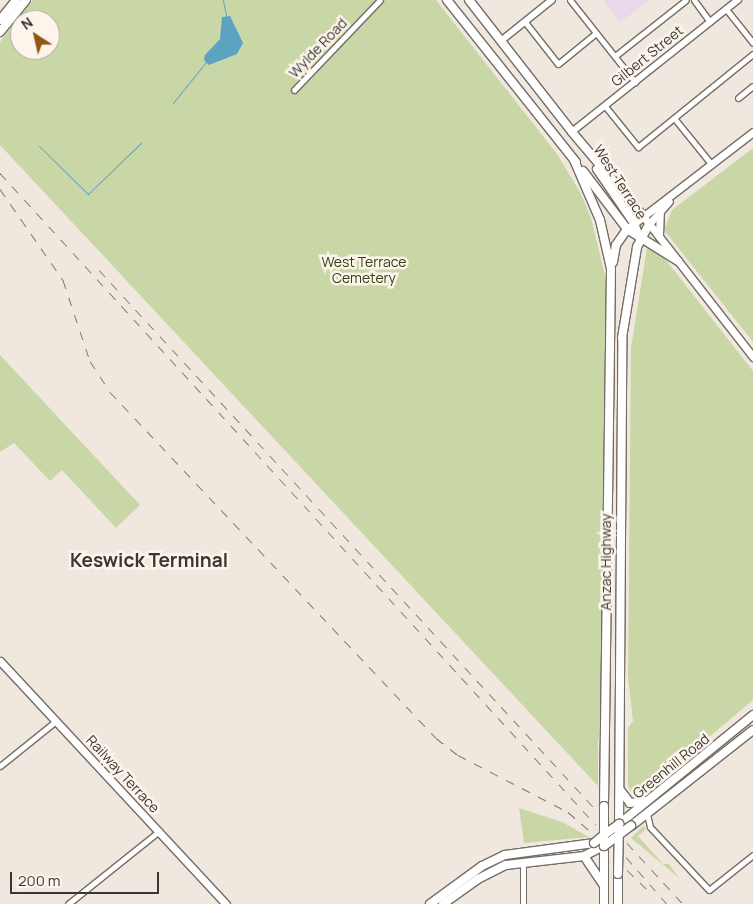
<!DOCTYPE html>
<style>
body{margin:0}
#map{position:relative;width:753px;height:904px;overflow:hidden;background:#f0e8de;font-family:Manrope,sans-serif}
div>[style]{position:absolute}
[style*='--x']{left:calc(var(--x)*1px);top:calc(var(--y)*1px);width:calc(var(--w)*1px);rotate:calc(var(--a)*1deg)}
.education>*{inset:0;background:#e9d9eb}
.green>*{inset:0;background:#c9d7a7}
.water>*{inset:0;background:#5ca2c1}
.stream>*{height:1px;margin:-0.5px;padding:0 0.5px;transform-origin:0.5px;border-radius:0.5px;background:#5ca2c1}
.roads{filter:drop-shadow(1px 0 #746d65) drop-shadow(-1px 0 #746d65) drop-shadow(0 1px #746d65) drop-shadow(0 -1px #746d65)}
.minor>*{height:5px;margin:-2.5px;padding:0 2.5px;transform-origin:2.5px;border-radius:2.5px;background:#fff}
.tertiary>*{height:5.5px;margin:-2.75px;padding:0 2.75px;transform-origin:2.75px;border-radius:2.75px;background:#fff}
.secondary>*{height:7px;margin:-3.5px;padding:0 3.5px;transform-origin:3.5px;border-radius:3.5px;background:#fff}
.primary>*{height:8px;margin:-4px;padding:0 4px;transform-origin:4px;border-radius:4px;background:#fff}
.trunk>*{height:8px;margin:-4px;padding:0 4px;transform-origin:4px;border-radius:4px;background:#fff}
.rail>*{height:1px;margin-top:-0.5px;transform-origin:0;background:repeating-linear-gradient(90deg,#807b76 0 9px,transparent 0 18px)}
.bridges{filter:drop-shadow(1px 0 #746d65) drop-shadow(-1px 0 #746d65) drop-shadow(0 1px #746d65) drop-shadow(0 -1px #746d65)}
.primary-bridge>*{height:8px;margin:-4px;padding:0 4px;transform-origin:4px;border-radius:4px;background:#fff}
.trunk-bridge>*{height:8px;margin:-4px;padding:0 4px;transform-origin:4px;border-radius:4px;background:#fff}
span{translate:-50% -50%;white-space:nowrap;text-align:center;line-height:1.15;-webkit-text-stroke:5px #fdf5ec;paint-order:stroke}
.street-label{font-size:14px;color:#393633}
.park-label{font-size:14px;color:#364013}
.district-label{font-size:19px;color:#393633;font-weight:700}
.north{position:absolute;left:10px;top:10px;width:50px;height:50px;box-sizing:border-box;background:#fdf5ec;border:1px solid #afa9a2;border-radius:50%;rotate:325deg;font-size:14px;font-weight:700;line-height:20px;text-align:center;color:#393633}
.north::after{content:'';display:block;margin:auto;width:18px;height:22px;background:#915614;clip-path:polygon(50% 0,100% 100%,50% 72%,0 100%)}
.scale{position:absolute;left:10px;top:872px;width:149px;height:22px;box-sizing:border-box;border:2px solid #393633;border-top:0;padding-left:6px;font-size:15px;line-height:18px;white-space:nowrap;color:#393633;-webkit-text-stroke:4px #fdf5ec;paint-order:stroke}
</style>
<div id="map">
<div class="education">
<i style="clip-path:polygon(603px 0,649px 0,620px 23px)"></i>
</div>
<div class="green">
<i style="clip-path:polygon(evenodd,33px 0,436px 0,557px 154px,580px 192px,591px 218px,608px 288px,603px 721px,598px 741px,598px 786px,0 145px,0 42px,33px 0,20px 20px,50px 20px,50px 50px,20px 50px,20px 20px)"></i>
<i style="clip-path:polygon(753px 148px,753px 342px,664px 230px,672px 210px)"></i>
<i style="clip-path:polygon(647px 248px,657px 251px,665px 259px,753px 371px,753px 700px,638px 797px,632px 795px,628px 785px,628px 728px,633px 721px,628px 677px,631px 348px)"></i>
<i style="clip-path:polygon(0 355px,140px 505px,116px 528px,62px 470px,50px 481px,14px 443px,0 452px)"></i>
<i style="clip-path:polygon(519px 808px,562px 822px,589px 837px,524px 843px)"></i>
<i style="clip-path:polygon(643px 826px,646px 829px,638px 836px,663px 864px,669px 864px,679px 878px,631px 838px)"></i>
</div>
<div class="water">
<i style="clip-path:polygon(230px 16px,243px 43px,237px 54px,209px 65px,204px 60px,205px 55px,220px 39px,222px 17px)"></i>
</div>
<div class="stream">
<i style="--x:223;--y:0;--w:16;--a:79"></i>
<i style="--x:173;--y:103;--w:53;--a:-51.2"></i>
<i style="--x:39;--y:146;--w:69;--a:44.4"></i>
<i style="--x:88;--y:194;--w:74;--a:-43.9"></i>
</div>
<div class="roads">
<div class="minor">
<i style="--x:570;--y:0;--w:105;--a:51.6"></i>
<i style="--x:694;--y:0;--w:27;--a:54"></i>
<i style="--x:726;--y:9;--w:43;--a:51.5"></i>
<i style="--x:525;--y:22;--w:53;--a:51.8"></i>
<i style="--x:558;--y:64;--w:49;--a:-39.2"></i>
<i style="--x:615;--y:56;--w:90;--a:-38.3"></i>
<i style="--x:294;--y:90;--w:124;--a:-46.3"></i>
<i style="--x:738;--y:98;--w:19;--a:-39"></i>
<i style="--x:605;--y:106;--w:53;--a:51.2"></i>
<i style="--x:638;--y:147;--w:148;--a:-39"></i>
<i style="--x:674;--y:118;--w:60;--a:51"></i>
<i style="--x:0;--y:766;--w:72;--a:-38.8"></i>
<i style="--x:647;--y:814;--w:13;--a:77"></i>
<i style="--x:650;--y:827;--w:86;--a:46.9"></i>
<i style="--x:709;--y:890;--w:56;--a:-38.5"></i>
<i style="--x:68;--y:904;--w:117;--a:-38.7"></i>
<i style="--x:523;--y:904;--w:42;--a:-90"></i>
</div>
<div class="tertiary">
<i style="--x:501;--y:41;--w:65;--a:-38.8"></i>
<i style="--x:572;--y:132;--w:212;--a:-38.5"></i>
</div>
<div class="secondary">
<i style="--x:643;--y:216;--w:179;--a:52"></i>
<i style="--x:649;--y:224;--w:30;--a:-49"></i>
<i style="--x:627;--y:229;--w:159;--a:-37.6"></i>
<i style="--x:659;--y:236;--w:24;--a:-88"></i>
<i style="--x:0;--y:661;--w:332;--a:47.1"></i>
</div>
<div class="primary">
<i style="--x:447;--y:0;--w:207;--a:51.5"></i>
<i style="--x:469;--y:0;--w:167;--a:52"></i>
<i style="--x:572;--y:132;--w:110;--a:49.8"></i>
<i style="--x:0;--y:20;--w:26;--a:-51"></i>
<i style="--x:0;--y:32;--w:41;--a:-50.9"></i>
<i style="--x:574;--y:160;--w:65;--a:66.6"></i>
<i style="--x:600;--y:220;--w:50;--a:77.3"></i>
<i style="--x:611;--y:269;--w:537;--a:90.75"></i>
<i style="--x:597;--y:169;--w:65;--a:55.6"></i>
<i style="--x:634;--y:223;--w:15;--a:70"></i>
<i style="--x:583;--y:171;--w:73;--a:52.8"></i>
<i style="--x:627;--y:229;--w:60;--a:32.1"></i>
<i style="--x:613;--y:262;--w:17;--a:-80"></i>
<i style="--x:616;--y:245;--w:19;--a:-55"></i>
<i style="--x:620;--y:790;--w:16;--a:52"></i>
<i style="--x:630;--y:803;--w:16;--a:-7"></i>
<i style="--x:619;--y:824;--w:486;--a:-89.6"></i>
<i style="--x:622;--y:338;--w:92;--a:-80.6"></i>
<i style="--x:637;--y:247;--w:26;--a:-62"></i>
<i style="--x:430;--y:904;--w:64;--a:-36.2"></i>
<i style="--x:482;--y:866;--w:25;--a:-26"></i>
<i style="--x:505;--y:855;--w:90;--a:-7.7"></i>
<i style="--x:443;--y:904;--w:43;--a:-35.5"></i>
<i style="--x:478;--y:879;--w:31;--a:-27"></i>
<i style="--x:506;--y:865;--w:79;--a:-6.6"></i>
<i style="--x:584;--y:856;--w:22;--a:-27"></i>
</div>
<div class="trunk">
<i style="--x:619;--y:824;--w:173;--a:-39.1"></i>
<i style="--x:631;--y:826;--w:155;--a:-38.2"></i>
<i style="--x:604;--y:846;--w:58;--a:90"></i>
<i style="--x:584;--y:856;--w:34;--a:56"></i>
<i style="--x:618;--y:904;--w:30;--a:-90"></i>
</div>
</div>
<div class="rail">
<i style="--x:0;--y:173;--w:883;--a:47.57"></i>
<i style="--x:0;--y:189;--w:111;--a:55.3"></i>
<i style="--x:63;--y:280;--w:85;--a:71.6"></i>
<i style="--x:90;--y:361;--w:37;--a:57"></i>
<i style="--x:110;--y:392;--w:475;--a:46.7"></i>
<i style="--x:436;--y:738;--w:28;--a:38"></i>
<i style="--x:458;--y:755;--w:124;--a:27.4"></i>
<i style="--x:568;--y:812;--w:35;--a:41"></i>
<i style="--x:99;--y:270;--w:734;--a:47.37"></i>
<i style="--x:627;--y:843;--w:83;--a:47.4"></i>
<i style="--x:626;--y:857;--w:62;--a:48.9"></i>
<i style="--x:627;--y:870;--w:33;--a:44"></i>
</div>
<div class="bridges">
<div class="primary-bridge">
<i style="--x:594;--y:843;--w:13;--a:-39"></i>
<i style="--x:604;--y:846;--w:40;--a:-90"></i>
</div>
<div class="trunk-bridge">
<i style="--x:604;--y:835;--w:19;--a:-36"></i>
<i style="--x:604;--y:846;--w:34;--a:-37"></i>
<i style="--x:618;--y:874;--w:50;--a:-88.9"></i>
</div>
</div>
<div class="street-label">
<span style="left:318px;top:48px;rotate:-46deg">Wylde Road</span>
<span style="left:647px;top:56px;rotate:-39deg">Gilbert Street</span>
<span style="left:620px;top:182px;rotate:57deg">West Terrace</span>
<span style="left:606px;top:562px;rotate:-90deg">Anzac Highway</span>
<span style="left:671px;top:766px;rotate:-39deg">Greenhill Road</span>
<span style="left:123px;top:774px;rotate:47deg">Railway Terrace</span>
</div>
<div class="park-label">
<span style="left:364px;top:270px">West Terrace<br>Cemetery</span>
</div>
<div class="district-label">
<span style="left:149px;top:561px">Keswick Terminal</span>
</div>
<div class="north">N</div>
<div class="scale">200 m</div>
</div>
